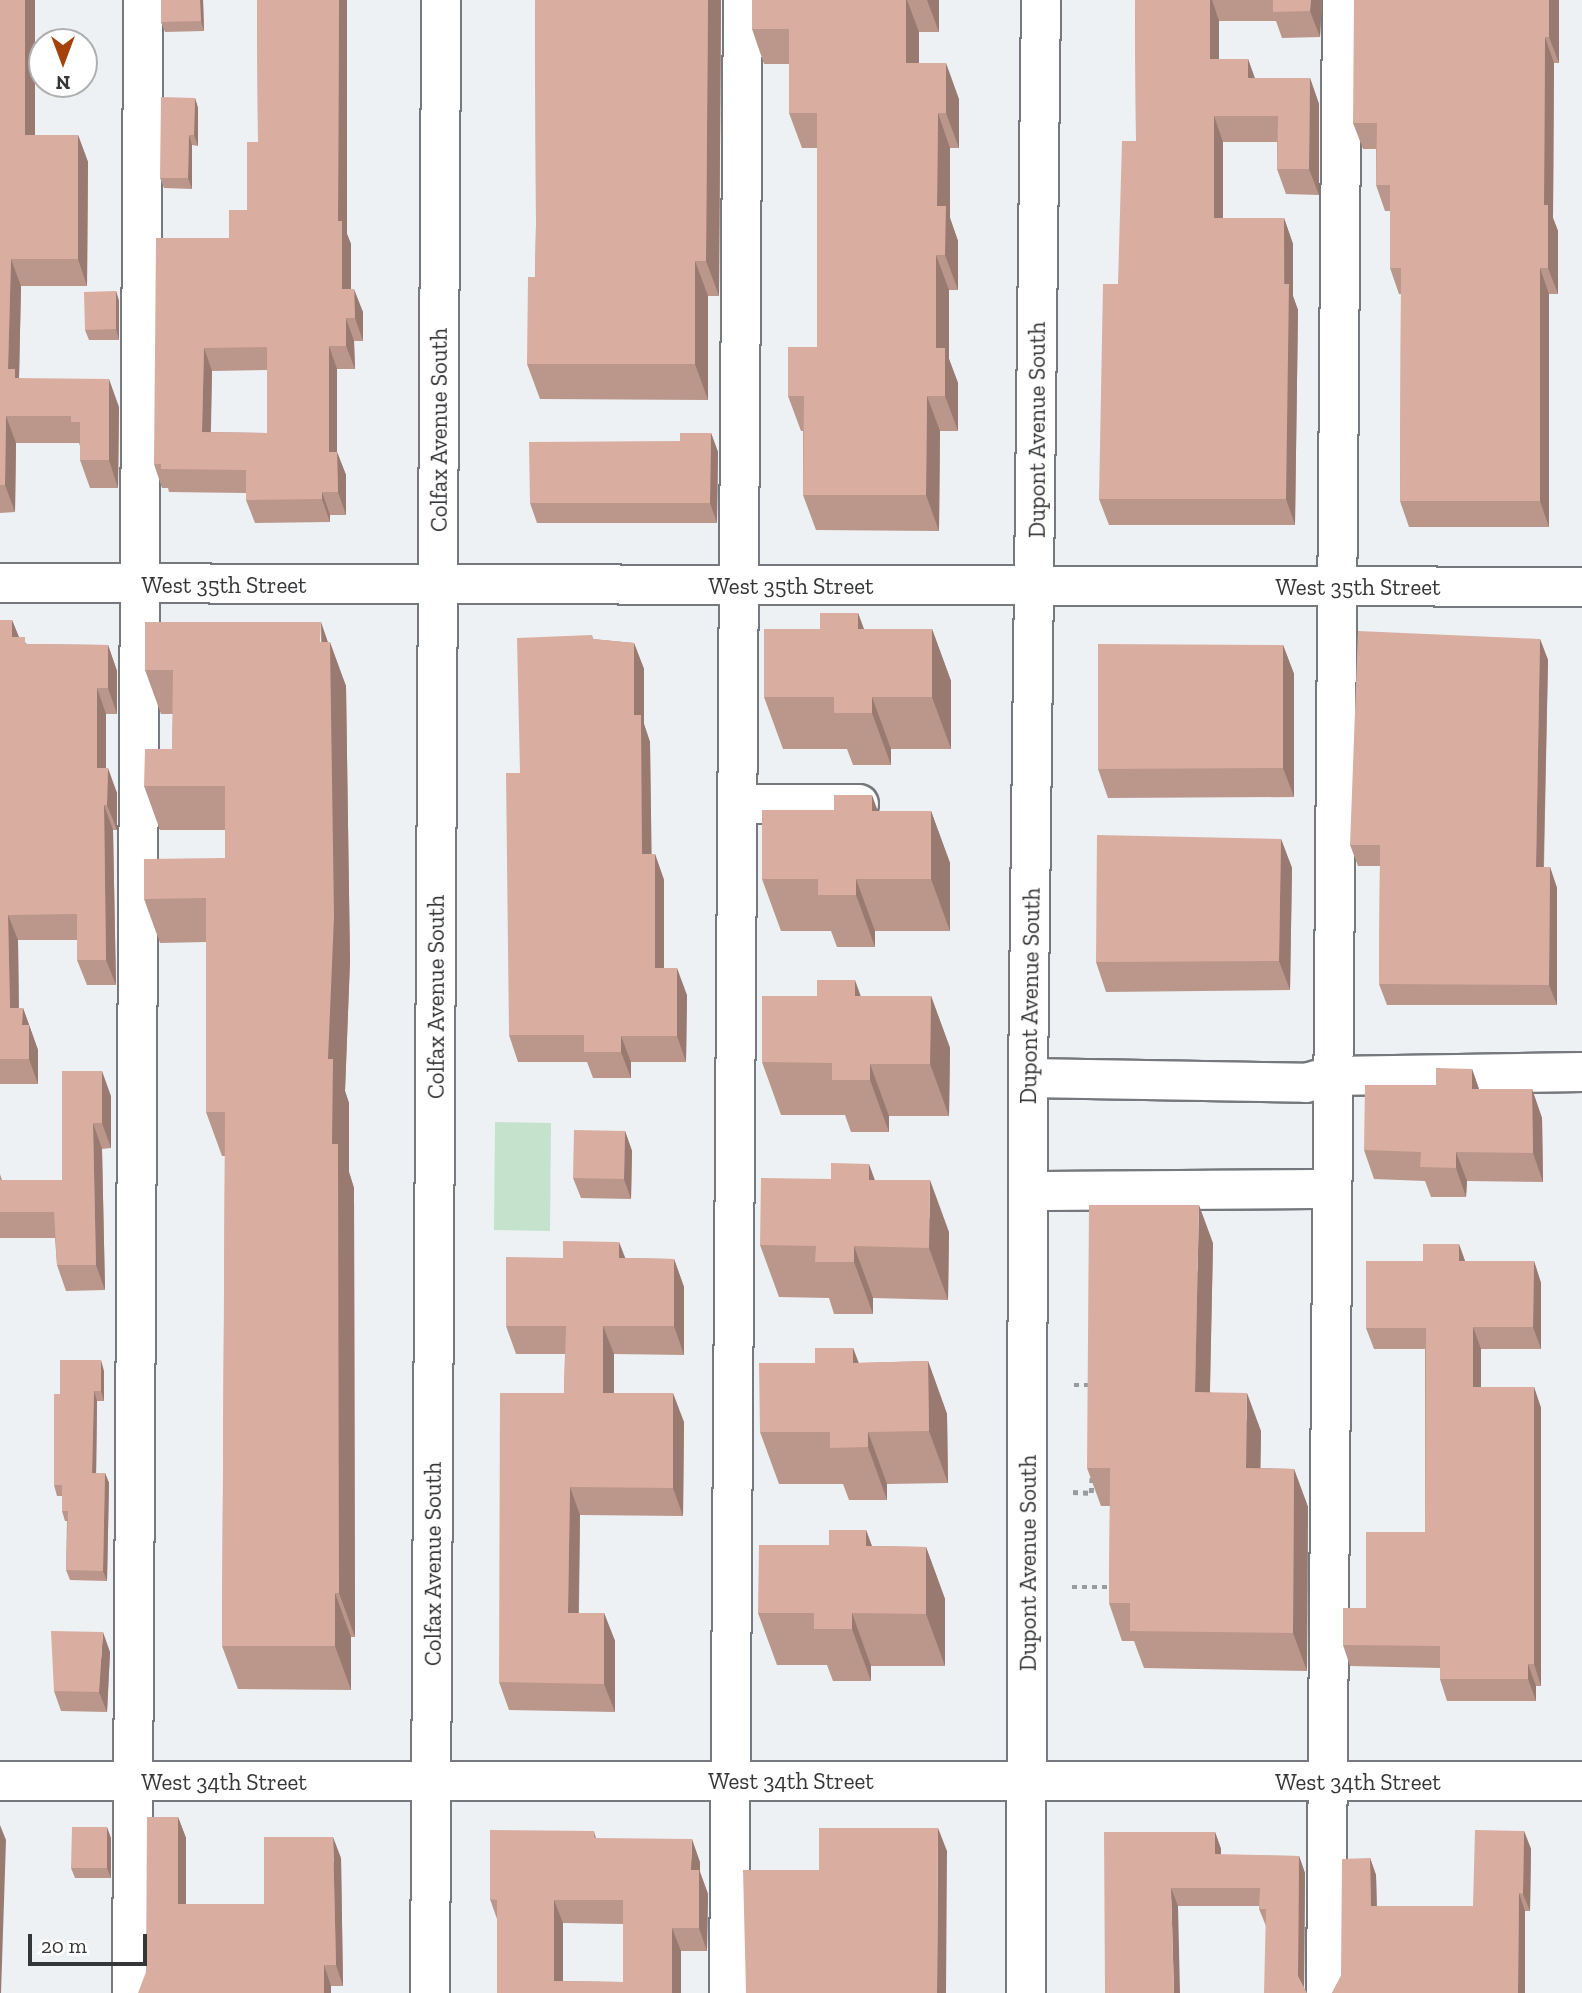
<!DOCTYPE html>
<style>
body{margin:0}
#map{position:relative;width:1582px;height:1993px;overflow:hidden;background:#edf1f4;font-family:"Zilla Slab",serif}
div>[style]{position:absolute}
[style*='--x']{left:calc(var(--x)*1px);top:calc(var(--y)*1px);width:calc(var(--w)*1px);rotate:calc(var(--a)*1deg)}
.green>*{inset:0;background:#c5e2cd}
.path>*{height:4.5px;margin-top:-2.25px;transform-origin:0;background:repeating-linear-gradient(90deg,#999c9e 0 5px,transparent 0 10px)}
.roads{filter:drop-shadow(2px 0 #75787c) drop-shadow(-2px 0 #75787c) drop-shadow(0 2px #75787c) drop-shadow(0 -2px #75787c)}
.minor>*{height:38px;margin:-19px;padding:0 19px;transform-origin:19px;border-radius:19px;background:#fff}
.wall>*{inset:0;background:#bb968a}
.shaded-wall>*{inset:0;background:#987a70}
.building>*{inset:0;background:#d9aea0}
span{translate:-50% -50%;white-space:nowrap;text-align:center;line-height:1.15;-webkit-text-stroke:6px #fff;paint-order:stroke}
.street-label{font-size:23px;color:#353638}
.north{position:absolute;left:28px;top:28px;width:70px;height:70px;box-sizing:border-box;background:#fff;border:2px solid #aeafaf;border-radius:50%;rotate:180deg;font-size:19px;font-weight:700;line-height:28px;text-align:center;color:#353638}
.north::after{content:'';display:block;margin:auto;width:24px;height:32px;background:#a5420a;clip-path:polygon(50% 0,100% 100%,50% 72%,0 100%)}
.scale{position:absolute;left:28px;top:1934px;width:119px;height:32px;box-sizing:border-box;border:4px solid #353638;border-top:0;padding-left:9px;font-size:21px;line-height:24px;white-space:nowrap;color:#353638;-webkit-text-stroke:5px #fff;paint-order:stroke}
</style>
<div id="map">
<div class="green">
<i style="clip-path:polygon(495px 1122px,551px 1123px,550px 1231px,494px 1230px)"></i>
</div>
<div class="path">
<i style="--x:1074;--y:1385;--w:17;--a:0"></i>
<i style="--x:1073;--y:1492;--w:20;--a:3"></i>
<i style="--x:1091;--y:1493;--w:17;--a:-87"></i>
<i style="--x:1072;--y:1587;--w:41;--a:0"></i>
</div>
<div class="roads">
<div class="minor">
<i style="--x:0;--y:583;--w:1582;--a:0.14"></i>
<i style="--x:739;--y:804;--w:120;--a:0"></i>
<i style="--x:1028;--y:1078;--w:278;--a:1"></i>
<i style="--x:1306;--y:1083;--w:26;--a:-16"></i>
<i style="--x:1331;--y:1076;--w:251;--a:-0.9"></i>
<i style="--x:1028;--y:1191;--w:302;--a:-0.4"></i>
<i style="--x:0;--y:1781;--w:1582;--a:0"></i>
<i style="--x:132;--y:1993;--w:1993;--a:-89.68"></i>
<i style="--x:430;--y:1993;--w:1993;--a:-89.68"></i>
<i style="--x:729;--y:1993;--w:1993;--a:-89.6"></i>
<i style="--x:1026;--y:1993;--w:915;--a:-89.87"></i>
<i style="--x:1028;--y:1078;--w:1078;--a:-89.31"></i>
<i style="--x:1326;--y:1993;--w:1993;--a:-89.54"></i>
</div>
</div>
<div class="wall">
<i style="clip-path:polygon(0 0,35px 135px,78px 135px,88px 162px,87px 286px,21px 286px,19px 378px,119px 407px,118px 488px,90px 488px,80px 460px,80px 446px,79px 443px,16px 443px,15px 512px,0 513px)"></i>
<i style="clip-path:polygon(203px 0,204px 31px,165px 32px,161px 22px)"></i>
<i style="clip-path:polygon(evenodd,257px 0,347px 0,347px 234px,351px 244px,351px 289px,363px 312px,363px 341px,354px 341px,355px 369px,337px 369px,337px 452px,346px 475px,346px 515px,330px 515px,330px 522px,255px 523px,246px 500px,246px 493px,169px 492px,168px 488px,162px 488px,154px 464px,229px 238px,247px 210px,258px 142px,257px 0,267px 370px,267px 433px,211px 432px,212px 371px,267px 370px)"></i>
<i style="clip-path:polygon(535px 0,721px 0,719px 296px,708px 296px,708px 400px,540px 399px,527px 364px,535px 277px,536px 225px)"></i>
<i style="clip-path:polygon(752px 0,939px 0,939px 32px,919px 32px,919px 63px,959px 99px,959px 148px,950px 148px,950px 218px,958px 241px,958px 290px,949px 290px,949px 359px,958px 383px,958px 431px,940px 431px,939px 531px,816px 530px,803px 495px,803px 431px,801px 431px,788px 396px,817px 347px,817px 148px,802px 148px,789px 113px,789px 64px,764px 64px,752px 29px)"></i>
<i style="clip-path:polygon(1135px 0,1322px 0,1320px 37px,1282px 38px,1276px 21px,1219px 21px,1219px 59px,1248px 59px,1255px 78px,1310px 78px,1319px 104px,1319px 195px,1286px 194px,1277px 169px,1277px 142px,1223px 142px,1223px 218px,1284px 218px,1293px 244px,1293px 296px,1298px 310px,1295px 525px,1109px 525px,1099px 499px,1118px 284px,1136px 141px)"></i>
<i style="clip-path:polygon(1559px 0,1559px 63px,1554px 63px,1553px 218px,1558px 231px,1558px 294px,1549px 294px,1549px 527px,1409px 527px,1400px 501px,1401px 294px,1399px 294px,1390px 268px,1390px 211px,1385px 211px,1376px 185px,1376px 149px,1363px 149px,1353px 123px)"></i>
<i style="clip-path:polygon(195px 98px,198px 108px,198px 146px,192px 145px,192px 189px,164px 188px,160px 178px)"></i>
<i style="clip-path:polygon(116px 291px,119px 301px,119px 340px,89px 340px,85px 330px)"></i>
<i style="clip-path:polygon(711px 433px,718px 452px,717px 523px,537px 523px,530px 503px,680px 441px)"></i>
<i style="clip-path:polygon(858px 613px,864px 629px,932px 629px,951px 681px,951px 749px,891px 749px,891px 765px,853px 765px,847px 749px,783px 749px,764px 697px,820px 629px)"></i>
<i style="clip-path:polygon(0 620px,12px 620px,19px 637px,27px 644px,108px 645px,117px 671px,117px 714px,106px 714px,106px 768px,117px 793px,117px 830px,113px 830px,116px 985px,87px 985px,77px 960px,77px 940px,18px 940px,19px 1008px,23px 1008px,38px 1050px,38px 1084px,0 1084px)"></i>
<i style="clip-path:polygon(592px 635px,593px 639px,634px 643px,644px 669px,644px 724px,650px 742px,651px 854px,655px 854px,664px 880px,664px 968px,687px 995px,686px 1062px,631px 1062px,631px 1078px,593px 1078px,587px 1062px,518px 1062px,509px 1035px,520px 773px)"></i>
<i style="clip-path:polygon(1540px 639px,1548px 660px,1544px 867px,1550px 867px,1557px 888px,1557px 1005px,1387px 1005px,1379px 984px,1380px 866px,1358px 866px,1350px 845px)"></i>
<i style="clip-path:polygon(328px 642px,346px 686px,350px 961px,345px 1091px,349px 1103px,349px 1172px,354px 1188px,355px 1637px,351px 1637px,351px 1690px,238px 1689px,222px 1646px,225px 1156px,222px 1156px,206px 1112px,206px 942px,160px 943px,144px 899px,225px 858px,225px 830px,160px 830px,144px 786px,172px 749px,173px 714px,161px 714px,145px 670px)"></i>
<i style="clip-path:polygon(1283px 645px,1294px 674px,1294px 797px,1108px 798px,1098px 769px)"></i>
<i style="clip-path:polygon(878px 811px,931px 811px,950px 863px,950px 931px,875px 931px,875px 947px,837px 947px,831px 931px,781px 931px,762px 879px)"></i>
<i style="clip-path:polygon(1281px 839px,1292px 868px,1290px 990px,1106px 992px,1096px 962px)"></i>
<i style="clip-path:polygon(817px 996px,931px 996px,950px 1048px,949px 1116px,889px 1116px,889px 1132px,851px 1132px,845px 1115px,781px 1115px,762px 1062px)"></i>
<i style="clip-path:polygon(1472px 1069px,1479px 1089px,1532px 1089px,1542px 1118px,1543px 1182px,1467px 1181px,1466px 1197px,1431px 1197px,1425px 1181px,1374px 1179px,1364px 1150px,1436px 1085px)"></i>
<i style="clip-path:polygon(62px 1071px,111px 1096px,111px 1148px,102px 1149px,105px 1290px,66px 1291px,57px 1265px,55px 1238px,0 1238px,0 1174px,2px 1180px,62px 1180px)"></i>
<i style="clip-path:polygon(625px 1131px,632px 1151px,631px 1199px,581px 1198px,573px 1178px)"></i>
<i style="clip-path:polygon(875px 1180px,949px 1232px,948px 1300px,873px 1298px,873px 1314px,834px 1314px,829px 1298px,779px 1297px,760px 1245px)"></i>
<i style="clip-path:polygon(1213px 1243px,1210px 1392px,1261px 1431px,1260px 1468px,1294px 1469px,1308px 1507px,1307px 1671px,1144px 1668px,1134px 1641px,1122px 1641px,1109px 1603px,1110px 1506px,1101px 1506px,1087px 1468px)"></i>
<i style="clip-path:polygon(625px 1258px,674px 1259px,684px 1287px,684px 1355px,614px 1354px,614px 1393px,684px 1422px,683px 1516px,580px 1515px,579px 1613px,604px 1613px,615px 1641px,615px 1712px,509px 1710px,499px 1682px,564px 1393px,565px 1354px,516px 1354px,506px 1326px)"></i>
<i style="clip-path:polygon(1465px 1261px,1534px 1261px,1541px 1283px,1541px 1349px,1481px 1349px,1481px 1387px,1534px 1387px,1541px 1408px,1541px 1686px,1536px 1686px,1536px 1701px,1447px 1701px,1440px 1679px,1440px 1668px,1350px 1666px,1343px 1645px,1366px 1608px,1425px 1532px,1425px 1349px,1374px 1349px,1366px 1328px)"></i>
<i style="clip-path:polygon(853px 1348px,859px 1363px,928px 1361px,947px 1414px,948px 1483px,887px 1484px,887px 1500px,849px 1500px,843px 1484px,779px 1484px,760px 1432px,815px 1363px)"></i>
<i style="clip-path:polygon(104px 1371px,104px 1401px,97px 1401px,96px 1473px,105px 1473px,109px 1483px,107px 1581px,70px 1580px,66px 1570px,67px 1521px,65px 1521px,62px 1511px,62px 1496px,57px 1496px,54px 1485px,60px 1394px)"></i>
<i style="clip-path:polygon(866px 1530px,872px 1546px,926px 1547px,945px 1599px,945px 1666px,871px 1666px,871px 1681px,833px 1681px,827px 1665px,777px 1665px,758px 1613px,829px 1545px)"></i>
<i style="clip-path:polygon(110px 1652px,107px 1712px,61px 1711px,54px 1691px)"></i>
<i style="clip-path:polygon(178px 1817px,186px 1838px,186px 1904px,264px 1904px,341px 1858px,343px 1986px,331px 1986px,331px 1993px,146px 1972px)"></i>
<i style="clip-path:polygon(evenodd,594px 1831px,596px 1838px,700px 1862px,700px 1872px,708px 1894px,707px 1951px,681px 1951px,681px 1993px,497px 1993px,497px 1919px,490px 1899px,594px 1831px,563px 1923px,623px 1924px,623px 1982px,563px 1981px,563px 1923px)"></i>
<i style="clip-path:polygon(1524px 1831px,1531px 1849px,1530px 1911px,1525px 1911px,1525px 1993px,1332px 1993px,1341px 1976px,1370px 1858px,1376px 1875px,1377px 1906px,1473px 1906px)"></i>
<i style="clip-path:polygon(1104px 1832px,1215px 1832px,1221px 1849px,1221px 1855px,1299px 1856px,1305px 1873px,1304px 1987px,1266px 1926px,1259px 1909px,1259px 1906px,1178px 1906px)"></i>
<i style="clip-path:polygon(111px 1838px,111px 1878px,75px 1878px,71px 1868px)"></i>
</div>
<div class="shaded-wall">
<i style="clip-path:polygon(25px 0,35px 0,35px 162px,25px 135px)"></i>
<i style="clip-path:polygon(200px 0,203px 0,204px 31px,201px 21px)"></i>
<i style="clip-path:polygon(339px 0,347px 0,347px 234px,351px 244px,351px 312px,342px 289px,338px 221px)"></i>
<i style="clip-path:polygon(708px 0,721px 0,719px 296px,706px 261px)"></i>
<i style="clip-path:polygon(906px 0,907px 0,919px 32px,919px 99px,906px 63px)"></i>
<i style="clip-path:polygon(927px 0,939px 0,939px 32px)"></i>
<i style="clip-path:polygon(1210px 0,1212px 0,1219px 21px,1219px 85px,1210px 59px)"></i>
<i style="clip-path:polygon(1311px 0,1322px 0,1320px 37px,1310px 11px)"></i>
<i style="clip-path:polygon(1549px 0,1559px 0,1559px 63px,1549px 37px)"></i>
<i style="clip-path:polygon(1545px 37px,1554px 63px,1553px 218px,1558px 231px,1558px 294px,1548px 268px,1544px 205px)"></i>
<i style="clip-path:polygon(1248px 59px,1257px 85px,1248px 78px)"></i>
<i style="clip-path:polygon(946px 63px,959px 99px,959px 148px,946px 113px)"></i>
<i style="clip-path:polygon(1310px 78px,1319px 104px,1319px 195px,1309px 169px)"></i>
<i style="clip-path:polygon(195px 98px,198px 108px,198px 146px,194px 135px)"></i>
<i style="clip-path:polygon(938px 113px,950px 148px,950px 218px,958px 241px,958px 290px,945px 255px,937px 206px)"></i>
<i style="clip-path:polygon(1214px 116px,1223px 142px,1223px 244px,1214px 218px)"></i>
<i style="clip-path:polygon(78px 135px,88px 162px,87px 286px,78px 259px)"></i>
<i style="clip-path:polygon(189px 135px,192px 145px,192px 189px,188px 178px)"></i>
<i style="clip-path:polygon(1284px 218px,1293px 244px,1293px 296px,1298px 310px,1295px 525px,1286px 499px)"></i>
<i style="clip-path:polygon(936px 255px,949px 290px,949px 359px,958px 383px,958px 431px,945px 396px,936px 348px)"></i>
<i style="clip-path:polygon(11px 259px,21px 286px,19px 379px,25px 396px,8px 369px)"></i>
<i style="clip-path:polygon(695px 261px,708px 296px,708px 400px,695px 364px)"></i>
<i style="clip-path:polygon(1540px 268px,1549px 294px,1549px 527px,1540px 501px)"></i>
<i style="clip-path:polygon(354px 289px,363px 312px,363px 341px,355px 318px)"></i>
<i style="clip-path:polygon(116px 291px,119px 301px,119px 340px,116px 329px)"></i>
<i style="clip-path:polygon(346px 318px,354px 341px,355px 369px,346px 346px)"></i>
<i style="clip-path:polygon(329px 346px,337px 369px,337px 475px,329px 452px)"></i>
<i style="clip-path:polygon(204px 348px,212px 371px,210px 455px,202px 432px)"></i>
<i style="clip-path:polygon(109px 379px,119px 407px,118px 488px,109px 460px)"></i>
<i style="clip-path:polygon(927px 396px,940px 431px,939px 531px,926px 495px)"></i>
<i style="clip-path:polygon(6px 416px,16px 443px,15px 512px,5px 485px)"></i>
<i style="clip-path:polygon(711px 433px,718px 452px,717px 523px,710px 503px)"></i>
<i style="clip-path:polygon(337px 452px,346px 475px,346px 515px,338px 492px)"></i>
<i style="clip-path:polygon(322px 492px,330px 515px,330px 522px,322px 499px)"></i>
<i style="clip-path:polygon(858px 613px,877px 665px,858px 629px)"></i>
<i style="clip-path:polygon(12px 620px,22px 645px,12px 637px)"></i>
<i style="clip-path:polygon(321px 622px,330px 648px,330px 642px,346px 686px,350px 961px,345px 1091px,349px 1103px,349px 1172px,354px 1188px,355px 1637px,339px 1593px,332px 1144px,328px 1059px)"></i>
<i style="clip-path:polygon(932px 629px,951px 681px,951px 749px,932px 697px)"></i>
<i style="clip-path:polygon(1540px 639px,1548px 660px,1543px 888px,1536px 867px)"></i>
<i style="clip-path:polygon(634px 643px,644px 669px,644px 724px,650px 742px,652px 880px,642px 854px,634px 715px)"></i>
<i style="clip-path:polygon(108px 645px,117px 671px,117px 714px,108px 688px)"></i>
<i style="clip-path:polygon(1283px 645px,1294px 674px,1294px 797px,1283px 768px)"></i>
<i style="clip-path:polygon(97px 688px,106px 714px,106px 793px,97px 768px)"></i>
<i style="clip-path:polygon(872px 697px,891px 749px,891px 765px,872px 713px)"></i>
<i style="clip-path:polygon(108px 768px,117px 793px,117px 830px,107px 805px)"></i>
<i style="clip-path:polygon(872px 795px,891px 847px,872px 811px)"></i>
<i style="clip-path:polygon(104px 805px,113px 830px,116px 985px,106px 960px)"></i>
<i style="clip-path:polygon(931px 811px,950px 863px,950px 931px,931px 879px)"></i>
<i style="clip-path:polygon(1281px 839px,1292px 868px,1290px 990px,1279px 961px)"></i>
<i style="clip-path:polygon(655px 854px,664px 880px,664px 995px,655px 968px)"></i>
<i style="clip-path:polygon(1550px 867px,1557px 888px,1557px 1005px,1549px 985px)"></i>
<i style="clip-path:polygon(856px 879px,875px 931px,875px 947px,856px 895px)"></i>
<i style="clip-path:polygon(8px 915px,18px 940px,19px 1033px,10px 1008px)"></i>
<i style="clip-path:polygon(677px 968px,687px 995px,686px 1062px,677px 1036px)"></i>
<i style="clip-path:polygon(855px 980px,874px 1033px,855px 996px)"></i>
<i style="clip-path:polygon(931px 996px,950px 1048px,949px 1116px,930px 1064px)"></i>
<i style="clip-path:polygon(23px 1008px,38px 1050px,38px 1084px,29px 1059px,22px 1025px)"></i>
<i style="clip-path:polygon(621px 1036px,631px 1062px,631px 1078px,621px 1052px)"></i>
<i style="clip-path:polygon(870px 1064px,889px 1116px,889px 1132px,870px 1080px)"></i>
<i style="clip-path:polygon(1472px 1069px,1482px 1098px,1472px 1089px)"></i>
<i style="clip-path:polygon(102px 1071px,111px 1096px,111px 1148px,102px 1123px)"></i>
<i style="clip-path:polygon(1532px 1089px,1542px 1118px,1543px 1182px,1533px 1153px)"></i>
<i style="clip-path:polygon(93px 1123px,102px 1149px,105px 1290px,96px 1265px)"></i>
<i style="clip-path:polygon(625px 1131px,632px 1151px,631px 1199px,624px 1179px)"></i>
<i style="clip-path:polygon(1456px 1152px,1467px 1181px,1466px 1197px,1456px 1168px)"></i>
<i style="clip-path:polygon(869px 1164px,888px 1216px,869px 1180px)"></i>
<i style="clip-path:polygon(930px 1180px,949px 1232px,948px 1300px,929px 1248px)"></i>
<i style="clip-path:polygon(1199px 1205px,1213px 1243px,1209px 1429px,1195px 1392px)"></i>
<i style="clip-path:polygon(619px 1242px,630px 1270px,619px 1258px)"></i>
<i style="clip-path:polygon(1459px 1244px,1467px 1266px,1459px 1261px)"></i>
<i style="clip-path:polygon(854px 1246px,873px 1298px,873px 1314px,854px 1262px)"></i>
<i style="clip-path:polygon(674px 1259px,684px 1287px,684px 1355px,674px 1326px)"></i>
<i style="clip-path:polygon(1534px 1261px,1541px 1283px,1541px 1349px,1533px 1327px)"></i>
<i style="clip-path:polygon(603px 1326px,614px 1354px,614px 1421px,603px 1393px)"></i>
<i style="clip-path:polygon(1473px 1327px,1481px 1349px,1481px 1408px,1473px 1387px)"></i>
<i style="clip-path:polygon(853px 1348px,872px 1400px,853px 1363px)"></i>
<i style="clip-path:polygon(101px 1360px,104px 1371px,104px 1401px,101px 1391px)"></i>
<i style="clip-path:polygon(928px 1361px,947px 1414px,948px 1483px,929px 1431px)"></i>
<i style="clip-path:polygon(1534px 1387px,1541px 1408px,1541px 1686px,1534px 1664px)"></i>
<i style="clip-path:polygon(94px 1391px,97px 1401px,96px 1483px,92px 1473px)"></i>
<i style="clip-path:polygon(673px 1393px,684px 1422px,683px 1516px,673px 1488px)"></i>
<i style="clip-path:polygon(1247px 1393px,1261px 1431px,1260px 1506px,1246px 1468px)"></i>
<i style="clip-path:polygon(868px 1432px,887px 1484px,887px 1500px,868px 1447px)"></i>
<i style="clip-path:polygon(1294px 1469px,1308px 1507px,1307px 1671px,1293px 1633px)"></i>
<i style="clip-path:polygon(105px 1473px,109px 1483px,107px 1581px,103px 1571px)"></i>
<i style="clip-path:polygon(570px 1487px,580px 1515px,578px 1641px,568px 1613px)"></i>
<i style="clip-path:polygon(866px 1530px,885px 1582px,866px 1546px)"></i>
<i style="clip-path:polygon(926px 1547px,945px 1599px,945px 1666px,926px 1614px)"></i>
<i style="clip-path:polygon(335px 1593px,351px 1637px,351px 1690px,335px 1646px)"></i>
<i style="clip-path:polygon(604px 1613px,615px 1641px,615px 1712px,604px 1684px)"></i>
<i style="clip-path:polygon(852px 1613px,871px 1666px,871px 1681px,852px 1629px)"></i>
<i style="clip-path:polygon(103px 1632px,110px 1652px,107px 1712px,99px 1692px)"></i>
<i style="clip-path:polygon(1528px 1664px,1536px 1686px,1536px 1701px,1528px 1679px)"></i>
<i style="clip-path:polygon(178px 1817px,186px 1838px,186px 1925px,178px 1904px)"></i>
<i style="clip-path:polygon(0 1825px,6px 1840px,1px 1993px,0 1993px)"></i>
<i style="clip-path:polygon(107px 1827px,111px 1838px,111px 1878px,107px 1868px)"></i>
<i style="clip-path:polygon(938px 1828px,947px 1851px,946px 1993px,937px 1993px)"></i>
<i style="clip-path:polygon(1524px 1831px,1531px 1849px,1530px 1911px,1523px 1894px)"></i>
<i style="clip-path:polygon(1215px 1832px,1221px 1849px,1221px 1872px,1215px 1854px)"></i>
<i style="clip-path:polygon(333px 1837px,341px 1858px,343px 1986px,336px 1965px)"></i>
<i style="clip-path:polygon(692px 1839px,700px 1862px,700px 1872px,708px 1894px,707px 1951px,699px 1928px,691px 1870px)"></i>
<i style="clip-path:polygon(1299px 1856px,1305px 1873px,1304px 1993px,1298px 1976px)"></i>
<i style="clip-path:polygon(1370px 1858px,1376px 1875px,1377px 1923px,1371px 1906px)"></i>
<i style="clip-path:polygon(1171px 1888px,1178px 1906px,1180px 1993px,1174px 1993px)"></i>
<i style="clip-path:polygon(1519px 1893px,1525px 1911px,1525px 1993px,1518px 1993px)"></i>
<i style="clip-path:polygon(554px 1900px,563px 1923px,563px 1993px,554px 1981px)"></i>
<i style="clip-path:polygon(672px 1928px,681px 1951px,681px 1993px,672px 1993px)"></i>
<i style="clip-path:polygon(324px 1965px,331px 1986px,331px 1993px,324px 1993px)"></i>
</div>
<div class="building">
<i style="clip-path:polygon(0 0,25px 0,25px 135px,78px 135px,78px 259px,11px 259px,8px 369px,15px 369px,15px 378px,109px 379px,109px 460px,80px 460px,80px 422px,71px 422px,71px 416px,6px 416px,5px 485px,0 485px)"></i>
<i style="clip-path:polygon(161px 0,200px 0,201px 21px,161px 22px)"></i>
<i style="clip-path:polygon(evenodd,257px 0,339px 0,338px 221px,342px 221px,342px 289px,354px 289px,355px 318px,346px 318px,346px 346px,329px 346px,329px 452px,337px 452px,338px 492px,322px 492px,322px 499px,246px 500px,246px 470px,161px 469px,161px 464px,154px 464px,156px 238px,229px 238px,229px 210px,247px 210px,247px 142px,258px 142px,257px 0,267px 347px,267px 433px,202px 432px,204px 348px,267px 347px)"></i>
<i style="clip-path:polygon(535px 0,708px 0,706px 261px,695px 261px,695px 364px,527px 364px,528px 277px,535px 277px,536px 225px)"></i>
<i style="clip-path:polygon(752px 0,906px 0,906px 63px,946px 63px,946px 113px,938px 113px,937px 206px,946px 206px,945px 255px,936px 255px,936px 348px,945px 348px,945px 396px,927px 396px,926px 495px,803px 495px,804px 396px,788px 396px,788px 347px,817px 347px,817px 113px,789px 113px,789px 29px,752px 29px)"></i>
<i style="clip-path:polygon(1135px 0,1210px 0,1210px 59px,1248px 59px,1248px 78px,1310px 78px,1309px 169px,1277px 169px,1278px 116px,1214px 116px,1214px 218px,1284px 218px,1284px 284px,1289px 284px,1286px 499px,1099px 499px,1103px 284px,1118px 284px,1122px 141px,1136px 141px)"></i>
<i style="clip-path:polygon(1273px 0,1311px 0,1310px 11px,1273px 12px)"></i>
<i style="clip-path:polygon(1354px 0,1549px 0,1549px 37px,1545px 37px,1544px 205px,1548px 205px,1548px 268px,1540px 268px,1540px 501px,1400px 501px,1401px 268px,1390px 268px,1390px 185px,1376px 185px,1377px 123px,1353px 123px)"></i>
<i style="clip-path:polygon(161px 97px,195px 98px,194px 135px,189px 135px,188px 178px,160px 178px)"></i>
<i style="clip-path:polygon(116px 291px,116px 329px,85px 330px,84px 292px)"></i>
<i style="clip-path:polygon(680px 433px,711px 433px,710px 503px,530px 503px,529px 442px,680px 441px)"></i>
<i style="clip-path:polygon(820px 613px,858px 613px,858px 629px,932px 629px,932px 697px,872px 697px,872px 713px,834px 713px,834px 697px,764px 697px,764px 629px,820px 629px)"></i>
<i style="clip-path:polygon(0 620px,12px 620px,12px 637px,25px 637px,25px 644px,108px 645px,108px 688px,97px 688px,97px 768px,108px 768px,107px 805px,104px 805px,106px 960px,77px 960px,77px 914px,8px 915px,10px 1008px,23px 1008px,22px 1025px,29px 1025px,29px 1059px,0 1059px)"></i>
<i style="clip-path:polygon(145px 622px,321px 622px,320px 642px,330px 642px,334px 917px,328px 1059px,333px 1059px,332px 1144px,338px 1144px,339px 1593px,335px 1593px,335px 1646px,222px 1646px,225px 1112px,206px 1112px,206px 898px,144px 899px,144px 859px,225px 858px,225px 786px,144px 786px,145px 749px,172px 749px,173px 670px,145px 670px)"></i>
<i style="clip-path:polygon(1358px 631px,1540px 639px,1536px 867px,1550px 867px,1549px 985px,1379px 984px,1380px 845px,1350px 845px)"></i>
<i style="clip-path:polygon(592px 635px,592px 639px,634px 643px,634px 715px,641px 715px,642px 854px,655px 854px,655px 968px,677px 968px,677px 1036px,621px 1036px,621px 1052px,584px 1052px,584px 1035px,509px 1035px,506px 773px,520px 773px,517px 638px)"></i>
<i style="clip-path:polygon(1098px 644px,1283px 645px,1283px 768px,1098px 769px)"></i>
<i style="clip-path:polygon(834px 795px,872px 795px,872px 811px,931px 811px,931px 879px,856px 879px,856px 895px,818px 895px,818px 879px,762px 879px,762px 810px,834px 810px)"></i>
<i style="clip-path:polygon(1097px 835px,1281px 839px,1279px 961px,1096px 962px)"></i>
<i style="clip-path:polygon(817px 980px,855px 980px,855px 996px,931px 996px,930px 1064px,870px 1064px,870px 1080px,832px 1080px,832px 1063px,762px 1062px,762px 996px,817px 996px)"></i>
<i style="clip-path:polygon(1436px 1068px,1472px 1069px,1472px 1089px,1532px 1089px,1533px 1153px,1456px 1152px,1456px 1168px,1420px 1167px,1421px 1152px,1364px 1150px,1365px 1085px,1436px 1085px)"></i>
<i style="clip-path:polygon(62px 1071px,102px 1071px,102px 1123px,93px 1123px,96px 1265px,57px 1265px,54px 1212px,0 1212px,0 1180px,62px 1180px)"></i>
<i style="clip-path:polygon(574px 1130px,625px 1131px,624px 1179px,573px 1178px)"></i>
<i style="clip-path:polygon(831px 1163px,869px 1164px,869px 1180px,930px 1180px,929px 1248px,854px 1246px,854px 1262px,815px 1262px,816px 1246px,760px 1245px,761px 1178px,831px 1179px)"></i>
<i style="clip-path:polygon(1089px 1205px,1199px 1205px,1195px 1392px,1247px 1393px,1246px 1468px,1294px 1469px,1293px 1633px,1130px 1631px,1130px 1603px,1109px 1603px,1110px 1468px,1087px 1468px)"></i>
<i style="clip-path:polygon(563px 1241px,619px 1242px,619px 1258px,674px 1259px,674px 1326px,603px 1326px,603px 1393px,673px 1393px,673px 1488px,570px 1487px,568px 1613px,604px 1613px,604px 1684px,499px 1682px,500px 1393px,564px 1393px,566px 1326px,506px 1326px,506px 1257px,563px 1258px)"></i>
<i style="clip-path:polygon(1423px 1244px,1459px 1244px,1459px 1261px,1534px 1261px,1533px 1327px,1473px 1327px,1473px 1387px,1534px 1387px,1534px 1664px,1528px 1664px,1528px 1679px,1440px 1679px,1440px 1646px,1343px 1645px,1343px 1608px,1366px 1608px,1366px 1532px,1425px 1532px,1426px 1328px,1366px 1328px,1366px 1261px,1423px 1261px)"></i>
<i style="clip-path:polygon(815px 1348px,853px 1348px,853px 1363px,928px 1361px,929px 1431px,868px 1432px,868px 1447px,830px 1448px,830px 1432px,760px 1432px,759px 1363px,815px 1363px)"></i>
<i style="clip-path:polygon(60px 1360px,101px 1360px,101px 1391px,94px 1391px,92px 1473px,105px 1473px,103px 1571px,66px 1570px,68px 1511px,62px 1511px,62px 1485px,54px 1485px,54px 1394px,60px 1394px)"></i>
<i style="clip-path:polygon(829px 1530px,866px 1530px,866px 1546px,926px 1547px,926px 1614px,852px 1613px,852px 1629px,814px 1629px,814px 1613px,758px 1613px,759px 1545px,829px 1545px)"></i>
<i style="clip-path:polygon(51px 1631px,103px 1632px,99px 1692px,54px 1691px)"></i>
<i style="clip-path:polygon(147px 1817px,178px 1817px,178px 1904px,264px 1904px,264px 1837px,333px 1837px,336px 1965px,324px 1965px,324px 1993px,138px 1993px,146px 1972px)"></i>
<i style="clip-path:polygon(72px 1827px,107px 1827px,107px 1868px,71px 1868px)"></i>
<i style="clip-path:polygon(819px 1828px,938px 1828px,937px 1993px,746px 1993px,743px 1870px,819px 1870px)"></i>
<i style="clip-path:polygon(evenodd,490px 1830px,594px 1831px,594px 1838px,692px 1839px,691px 1870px,699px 1870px,699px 1928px,672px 1928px,672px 1993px,497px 1993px,497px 1900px,490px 1899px,490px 1830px,554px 1900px,623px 1900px,623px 1982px,554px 1981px,554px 1900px)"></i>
<i style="clip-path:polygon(1475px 1830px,1524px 1831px,1523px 1894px,1519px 1893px,1518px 1993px,1332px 1993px,1341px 1976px,1342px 1859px,1370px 1858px,1371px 1906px,1473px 1906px)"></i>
<i style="clip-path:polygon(1104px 1832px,1215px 1832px,1215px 1854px,1299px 1856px,1298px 1976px,1307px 1993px,1264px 1993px,1266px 1909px,1259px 1909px,1260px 1888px,1171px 1888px,1174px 1993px,1105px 1993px)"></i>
</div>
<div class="street-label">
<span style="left:439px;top:430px;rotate:-90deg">Colfax Avenue South</span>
<span style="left:1037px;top:430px;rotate:-90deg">Dupont Avenue South</span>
<span style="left:224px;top:585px">West 35th Street</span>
<span style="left:791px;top:586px">West 35th Street</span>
<span style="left:1358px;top:587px">West 35th Street</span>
<span style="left:1030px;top:996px;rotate:-89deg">Dupont Avenue South</span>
<span style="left:436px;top:997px;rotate:-90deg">Colfax Avenue South</span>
<span style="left:1028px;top:1563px;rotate:-90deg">Dupont Avenue South</span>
<span style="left:433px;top:1564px;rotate:-90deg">Colfax Avenue South</span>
<span style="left:791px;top:1781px">West 34th Street</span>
<span style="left:224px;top:1782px">West 34th Street</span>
<span style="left:1358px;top:1782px">West 34th Street</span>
</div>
<div class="north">N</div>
<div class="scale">20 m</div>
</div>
